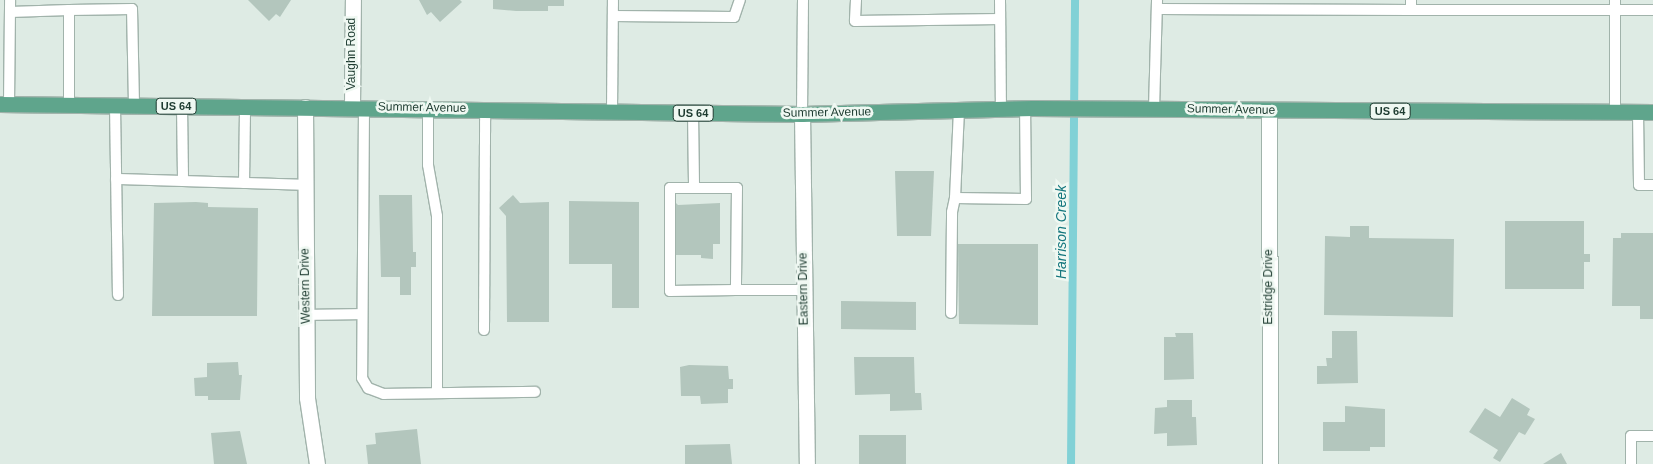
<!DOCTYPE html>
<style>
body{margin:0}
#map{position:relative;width:1653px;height:464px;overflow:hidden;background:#deebe4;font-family:Helvetica,sans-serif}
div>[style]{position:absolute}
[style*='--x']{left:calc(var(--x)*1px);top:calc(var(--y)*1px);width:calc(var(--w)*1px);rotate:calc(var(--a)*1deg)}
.stream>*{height:8px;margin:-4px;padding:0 4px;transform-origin:4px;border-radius:4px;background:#81d1d6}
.building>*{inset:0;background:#b3c6bd}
.roads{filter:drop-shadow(1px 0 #a1b3ab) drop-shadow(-1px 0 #a1b3ab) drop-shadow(0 1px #a1b3ab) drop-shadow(0 -1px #a1b3ab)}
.service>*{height:10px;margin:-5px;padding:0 5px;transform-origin:5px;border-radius:5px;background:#fff}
.minor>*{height:15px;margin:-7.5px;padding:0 7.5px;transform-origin:7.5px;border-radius:7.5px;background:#fff}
.primary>*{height:15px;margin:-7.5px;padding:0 7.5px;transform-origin:7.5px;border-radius:7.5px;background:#5fa58c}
span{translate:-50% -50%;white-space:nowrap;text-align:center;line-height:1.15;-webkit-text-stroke:5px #eff8f2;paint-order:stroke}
.shield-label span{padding:1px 4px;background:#eff8f2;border:1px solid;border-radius:4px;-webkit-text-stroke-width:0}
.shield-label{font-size:11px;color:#1e3c31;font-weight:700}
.street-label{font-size:12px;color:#1e3c31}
.water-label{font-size:14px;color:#14767d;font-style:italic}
</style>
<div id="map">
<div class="stream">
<i style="--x:1071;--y:464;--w:464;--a:-89.5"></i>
</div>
<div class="building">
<i style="clip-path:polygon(248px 0,291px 0,280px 17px,276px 14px,269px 21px)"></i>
<i style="clip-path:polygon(419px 0,460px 0,462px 2px,440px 22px,431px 12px,427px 15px)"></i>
<i style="clip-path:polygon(493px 0,564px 0,564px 6px,548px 6px,548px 11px,516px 11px,493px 9px)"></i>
<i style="clip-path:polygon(895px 171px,934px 171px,931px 236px,897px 236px)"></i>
<i style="clip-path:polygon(379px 195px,412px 195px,413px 252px,416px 252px,416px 267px,411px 267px,411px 295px,400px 295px,400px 277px,381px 277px)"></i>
<i style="clip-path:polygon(513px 195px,520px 203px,549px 202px,549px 322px,507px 322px,506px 216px,499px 208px)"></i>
<i style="clip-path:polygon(569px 201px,639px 202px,639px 308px,612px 308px,612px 264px,569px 264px)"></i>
<i style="clip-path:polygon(196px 202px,208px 203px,208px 207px,258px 208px,257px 316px,152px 316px,154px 203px)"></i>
<i style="clip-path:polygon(675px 202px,678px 205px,720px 203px,720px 244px,713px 244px,713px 259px,701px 258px,701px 255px,675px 255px)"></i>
<i style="clip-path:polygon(1505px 221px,1584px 221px,1584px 254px,1590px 254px,1590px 262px,1584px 262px,1584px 289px,1505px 289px)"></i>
<i style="clip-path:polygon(1350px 226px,1369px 226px,1369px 238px,1454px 239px,1453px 317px,1324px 315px,1325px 236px,1350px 237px)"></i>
<i style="clip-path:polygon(1621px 233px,1653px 233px,1653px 319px,1640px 319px,1640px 306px,1612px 306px,1613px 238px,1621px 238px)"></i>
<i style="clip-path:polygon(958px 244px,1038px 244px,1038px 325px,959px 324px)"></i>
<i style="clip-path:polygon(841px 301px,916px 302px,916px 330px,841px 329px)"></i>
<i style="clip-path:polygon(1332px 331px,1357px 331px,1358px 383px,1317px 384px,1317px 366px,1327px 366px,1326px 358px,1332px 358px)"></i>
<i style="clip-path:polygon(1175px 333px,1193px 333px,1194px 379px,1164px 380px,1164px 337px,1176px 337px)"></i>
<i style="clip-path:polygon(854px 357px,914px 357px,915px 393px,921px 393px,922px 410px,890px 411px,890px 394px,855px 395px)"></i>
<i style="clip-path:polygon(238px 362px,239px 375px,242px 375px,240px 400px,208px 400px,208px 396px,195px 396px,194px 378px,207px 377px,207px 363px)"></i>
<i style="clip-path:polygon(689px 365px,728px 366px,729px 379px,733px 379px,733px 389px,728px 389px,728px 403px,701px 404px,700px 396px,681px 396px,680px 367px)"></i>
<i style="clip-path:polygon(1512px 398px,1530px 409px,1527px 415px,1535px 419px,1525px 435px,1519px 432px,1500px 462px,1493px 458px,1498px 450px,1469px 432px,1485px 408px,1500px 417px)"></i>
<i style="clip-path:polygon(1167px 400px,1192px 400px,1192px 417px,1196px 417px,1197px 445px,1167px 446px,1167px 433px,1154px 434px,1155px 408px,1167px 407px)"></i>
<i style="clip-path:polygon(1345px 406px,1385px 409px,1385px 447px,1370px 447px,1370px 451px,1323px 451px,1323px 422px,1345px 422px)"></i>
<i style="clip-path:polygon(417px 429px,421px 464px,368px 464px,366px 445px,376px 444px,375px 433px)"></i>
<i style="clip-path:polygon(240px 431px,247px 464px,214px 464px,211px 433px)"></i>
<i style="clip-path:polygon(859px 435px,906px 435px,906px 464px,859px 464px)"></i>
<i style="clip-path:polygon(730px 444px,732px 464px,685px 464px,685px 445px)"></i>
<i style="clip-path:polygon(1561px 453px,1567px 464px,1543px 464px)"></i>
</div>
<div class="roads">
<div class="service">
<i style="--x:856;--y:0;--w:21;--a:93"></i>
<i style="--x:855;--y:21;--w:145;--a:-0.8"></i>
<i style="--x:1000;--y:0;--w:109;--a:89.5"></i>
<i style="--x:1615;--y:0;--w:112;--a:90"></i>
<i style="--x:1158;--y:9;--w:253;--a:0.2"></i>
<i style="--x:1411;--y:10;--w:10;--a:-90"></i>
<i style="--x:69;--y:10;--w:63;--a:-0.9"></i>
<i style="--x:132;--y:9;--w:97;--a:88.8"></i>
<i style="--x:1411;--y:10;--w:242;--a:0"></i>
<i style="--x:10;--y:12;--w:59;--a:-1.9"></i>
<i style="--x:69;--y:10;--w:96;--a:90"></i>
<i style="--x:613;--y:16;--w:121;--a:0.5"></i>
<i style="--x:734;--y:17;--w:18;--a:-71"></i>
<i style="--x:9;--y:104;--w:104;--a:-89.4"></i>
<i style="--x:115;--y:106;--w:189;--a:89.1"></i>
<i style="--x:182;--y:106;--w:75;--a:89.2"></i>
<i style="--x:364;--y:108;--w:270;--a:90.4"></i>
<i style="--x:362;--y:378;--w:12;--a:59"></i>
<i style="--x:368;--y:388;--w:17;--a:21"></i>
<i style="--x:384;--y:394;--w:151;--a:-0.8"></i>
<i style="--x:428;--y:108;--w:57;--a:90"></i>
<i style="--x:428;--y:165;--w:52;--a:80"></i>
<i style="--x:437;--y:216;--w:177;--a:90"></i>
<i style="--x:1154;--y:109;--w:109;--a:-88.4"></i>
<i style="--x:612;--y:111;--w:111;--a:-89.5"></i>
<i style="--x:1638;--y:112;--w:73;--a:89.2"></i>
<i style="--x:1639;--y:185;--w:14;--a:0"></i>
<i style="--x:693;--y:113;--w:75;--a:89.2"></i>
<i style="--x:694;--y:188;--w:43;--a:0"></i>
<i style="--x:737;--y:188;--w:102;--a:90.6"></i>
<i style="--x:736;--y:290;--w:66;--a:179.1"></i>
<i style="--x:670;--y:291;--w:103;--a:-90"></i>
<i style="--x:670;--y:188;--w:24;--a:0"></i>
<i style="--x:802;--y:114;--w:114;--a:-89.5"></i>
<i style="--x:116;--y:179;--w:189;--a:1.8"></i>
<i style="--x:244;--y:183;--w:76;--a:-89.2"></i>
<i style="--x:955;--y:198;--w:71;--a:0.8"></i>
<i style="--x:1026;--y:199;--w:90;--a:-90.6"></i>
<i style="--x:736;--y:290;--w:68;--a:0"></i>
<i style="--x:951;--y:313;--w:101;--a:-89.4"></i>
<i style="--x:952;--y:212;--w:14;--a:-78"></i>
<i style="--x:955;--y:198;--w:89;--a:-87.4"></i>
<i style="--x:306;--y:315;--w:56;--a:-1"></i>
<i style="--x:484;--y:330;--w:221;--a:-89.7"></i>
<i style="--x:1631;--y:464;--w:28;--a:-90"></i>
<i style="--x:1631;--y:436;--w:22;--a:0"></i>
</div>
<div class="minor">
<i style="--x:305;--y:107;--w:291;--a:89.6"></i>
<i style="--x:307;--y:398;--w:67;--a:81.4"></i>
<i style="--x:352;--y:107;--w:107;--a:-89.5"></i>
<i style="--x:1269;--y:111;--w:353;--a:89.8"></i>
<i style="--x:802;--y:114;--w:350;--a:89.2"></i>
</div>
<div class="primary">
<i style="--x:0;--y:104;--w:802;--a:0.71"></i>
<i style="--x:802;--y:114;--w:231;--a:-1.5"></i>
<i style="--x:1033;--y:108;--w:620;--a:0.37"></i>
</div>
</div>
<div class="shield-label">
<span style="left:176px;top:106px">US 64</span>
<span style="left:1390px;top:111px">US 64</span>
<span style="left:693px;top:113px">US 64</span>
</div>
<div class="street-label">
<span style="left:352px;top:54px;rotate:-90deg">Vaughn Road</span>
<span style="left:422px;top:108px;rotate:1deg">Summer Avenue</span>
<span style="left:1231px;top:110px;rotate:1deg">Summer Avenue</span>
<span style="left:827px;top:113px;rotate:-1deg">Summer Avenue</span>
<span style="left:306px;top:286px;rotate:-91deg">Western Drive</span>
<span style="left:1269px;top:287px;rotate:-90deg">Estridge Drive</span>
<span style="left:804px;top:289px;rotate:-91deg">Eastern Drive</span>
</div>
<div class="water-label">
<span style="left:1061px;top:232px;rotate:-90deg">Harrison Creek</span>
</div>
</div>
